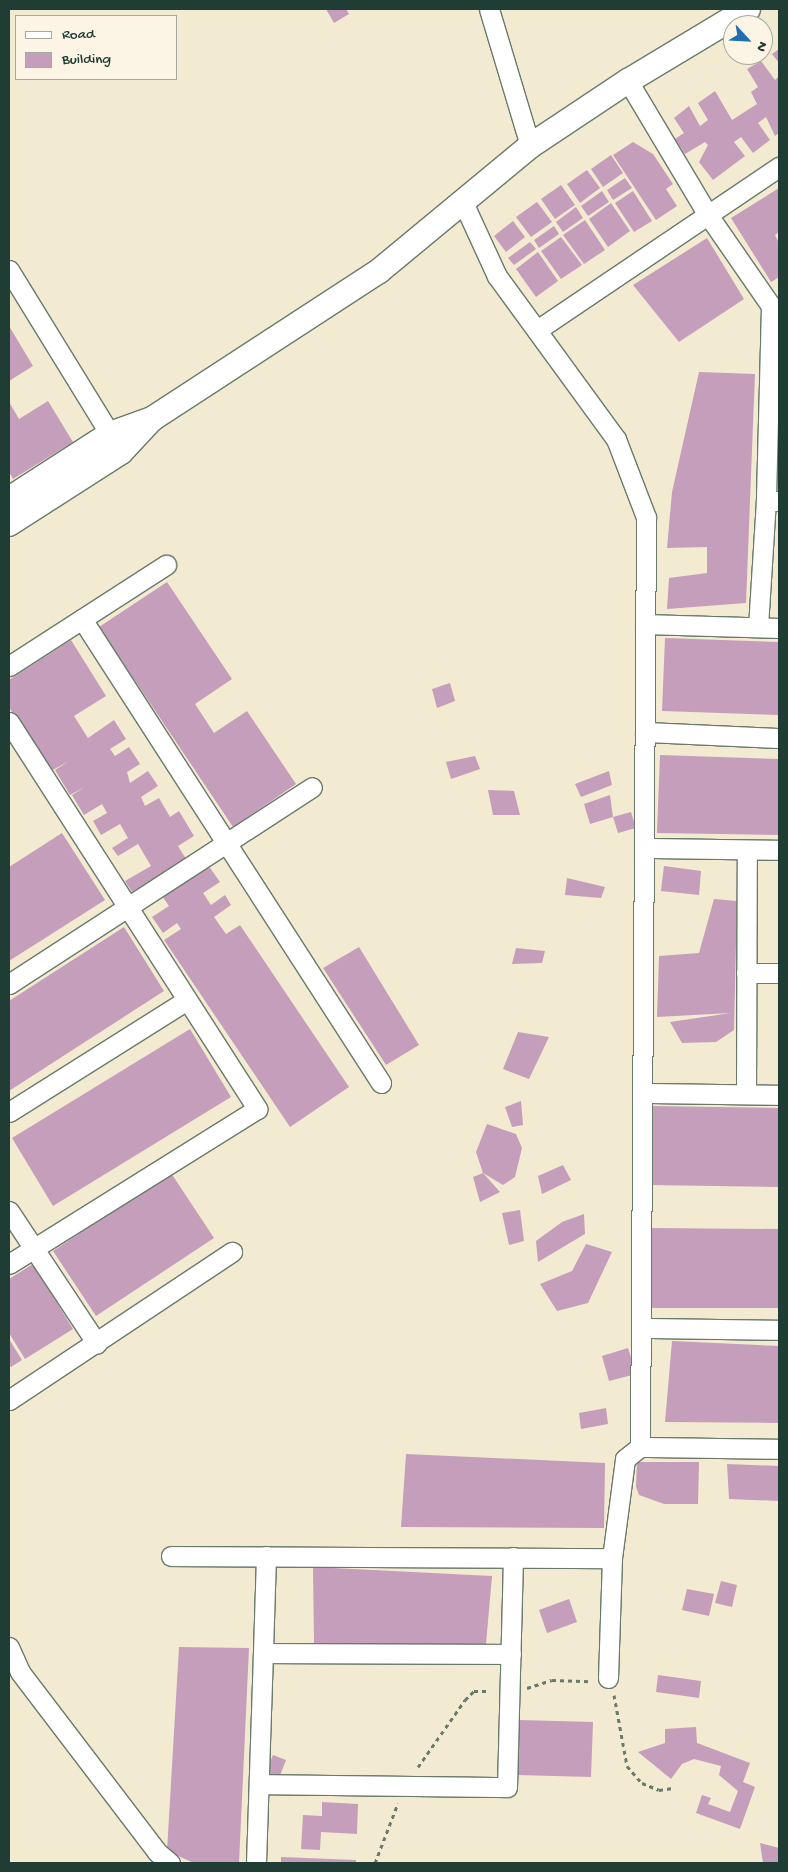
<!DOCTYPE html>
<style>
body{margin:0}
#map{position:relative;width:788px;height:1872px;overflow:hidden;background:#f3ebd1;font-family:"Gochi Hand",sans-serif}
div>[style]{position:absolute}
[style*='--x']{left:calc(var(--x)*1px);top:calc(var(--y)*1px);width:calc(var(--w)*1px);rotate:calc(var(--a)*1deg)}
.building>*{inset:0;background:#c59ebb}
.path>*{height:3px;margin-top:-1.5px;transform-origin:0;background:repeating-linear-gradient(90deg,#697a6b 0 4px,transparent 0 8px)}
.roads{filter:drop-shadow(1px 0 #697a6b) drop-shadow(-1px 0 #697a6b) drop-shadow(0 1px #697a6b) drop-shadow(0 -1px #697a6b)}
.minor>*{height:19px;margin:-9.5px;padding:0 9.5px;transform-origin:9.5px;border-radius:9.5px;background:#fff}
.tertiary>*{height:24px;margin:-12px;padding:0 12px;transform-origin:12px;border-radius:12px;background:#fff}
span{translate:-50% -50%;white-space:nowrap;text-align:center;line-height:1.15;-webkit-text-stroke:5px #fcf5e5;paint-order:stroke}
.frame{position:absolute;inset:0;border:10px solid #1f3d34;pointer-events:none}
.legend{position:absolute;left:15px;top:15px;width:162px;height:65px;box-sizing:border-box;background:#fcf5e5;border:1px solid #a4ab9e;margin:0;padding:6px 9px;list-style:none;font-size:15px;color:#1f3d34}
.legend li{display:flex;align-items:center;gap:10px;height:25px}
.legend b{width:25px;border:1px solid #a4ab9e}
.north{position:absolute;left:723px;top:15px;width:50px;height:50px;box-sizing:border-box;background:#fcf5e5;border:1px solid #a4ab9e;border-radius:50%;rotate:115deg;font-size:14px;font-weight:700;line-height:20px;text-align:center;color:#1f3d34}
.north::after{content:'';display:block;margin:auto;width:18px;height:22px;background:#1f6fb2;clip-path:polygon(50% 0,100% 100%,50% 72%,0 100%)}
</style>
<div id="map">
<div class="building">
<i style="clip-path:polygon(326px 9px,346px 9px,349px 14px,334px 23px)"></i>
<i style="clip-path:polygon(779px 49px,779px 63px,772px 54px)"></i>
<i style="clip-path:polygon(761px 61px,775px 80px,779px 76px,779px 133px,775px 136px,766px 117px,758px 123px,770px 140px,753px 153px,741px 137px,734px 142px,745px 156px,713px 180px,699px 162px,708px 145px,705px 142px,685px 154px,675px 139px,684px 133px,674px 118px,689px 106px,700px 126px,708px 120px,698px 103px,715px 91px,732px 120px,757px 104px,751px 92px,758px 87px,747px 69px)"></i>
<i style="clip-path:polygon(633px 142px,653px 154px,673px 184px,666px 189px,677px 206px,656px 220px,613px 155px)"></i>
<i style="clip-path:polygon(611px 155px,623px 173px,603px 187px,591px 169px)"></i>
<i style="clip-path:polygon(587px 170px,600px 188px,580px 203px,567px 184px)"></i>
<i style="clip-path:polygon(625px 178px,632px 188px,613px 200px,607px 190px)"></i>
<i style="clip-path:polygon(561px 185px,575px 205px,555px 219px,541px 199px)"></i>
<i style="clip-path:polygon(779px 188px,779px 232px,775px 235px,779px 243px,779px 277px,771px 282px,731px 218px)"></i>
<i style="clip-path:polygon(602px 191px,609px 202px,588px 216px,581px 206px)"></i>
<i style="clip-path:polygon(633px 191px,652px 221px,634px 232px,615px 203px)"></i>
<i style="clip-path:polygon(537px 202px,552px 222px,531px 237px,516px 217px)"></i>
<i style="clip-path:polygon(611px 203px,630px 231px,608px 247px,589px 219px)"></i>
<i style="clip-path:polygon(576px 207px,583px 218px,563px 232px,556px 222px)"></i>
<i style="clip-path:polygon(585px 220px,605px 250px,584px 264px,563px 235px)"></i>
<i style="clip-path:polygon(513px 221px,525px 237px,506px 252px,494px 236px)"></i>
<i style="clip-path:polygon(554px 226px,559px 234px,539px 248px,534px 240px)"></i>
<i style="clip-path:polygon(561px 237px,582px 265px,561px 279px,541px 251px)"></i>
<i style="clip-path:polygon(707px 238px,744px 299px,679px 342px,633px 285px)"></i>
<i style="clip-path:polygon(530px 242px,536px 249px,514px 265px,508px 258px)"></i>
<i style="clip-path:polygon(538px 252px,558px 281px,536px 297px,516px 269px)"></i>
<i style="clip-path:polygon(9px 326px,33px 366px,9px 381px)"></i>
<i style="clip-path:polygon(699px 372px,755px 374px,746px 603px,667px 609px,669px 578px,707px 573px,707px 547px,667px 548px,672px 492px)"></i>
<i style="clip-path:polygon(48px 401px,73px 442px,13px 479px,9px 472px,9px 402px,19px 419px)"></i>
<i style="clip-path:polygon(167px 582px,232px 679px,195px 704px,214px 733px,247px 711px,296px 784px,233px 827px,99px 627px)"></i>
<i style="clip-path:polygon(665px 638px,779px 642px,779px 715px,662px 711px)"></i>
<i style="clip-path:polygon(71px 640px,106px 696px,74px 716px,88px 738px,114px 720px,126px 739px,110px 749px,115px 756px,129px 747px,140px 764px,127px 772px,130px 783px,148px 771px,158px 786px,141px 797px,145px 806px,159px 798px,170px 817px,179px 811px,194px 836px,178px 846px,186px 859px,132px 892px,125px 881px,151px 866px,138px 844px,118px 856px,112px 848px,128px 838px,120px 824px,101px 835px,93px 821px,107px 813px,102px 804px,84px 815px,72px 795px,85px 787px,70px 795px,55px 770px,69px 761px,49px 772px,9px 707px,9px 680px)"></i>
<i style="clip-path:polygon(450px 683px,455px 701px,437px 708px,432px 689px)"></i>
<i style="clip-path:polygon(660px 755px,779px 759px,779px 835px,657px 833px)"></i>
<i style="clip-path:polygon(475px 756px,480px 769px,451px 779px,446px 762px)"></i>
<i style="clip-path:polygon(609px 771px,612px 785px,581px 797px,575px 784px)"></i>
<i style="clip-path:polygon(488px 790px,514px 791px,520px 815px,493px 815px)"></i>
<i style="clip-path:polygon(610px 795px,613px 817px,590px 824px,584px 804px)"></i>
<i style="clip-path:polygon(631px 812px,636px 828px,618px 833px,613px 817px)"></i>
<i style="clip-path:polygon(62px 833px,105px 900px,9px 961px,9px 867px)"></i>
<i style="clip-path:polygon(208px 865px,220px 882px,203px 893px,211px 905px,225px 895px,231px 905px,214px 917px,226px 934px,240px 925px,349px 1087px,290px 1127px,164px 940px,181px 929px,177px 923px,163px 933px,152px 917px,169px 906px,162px 896px)"></i>
<i style="clip-path:polygon(664px 866px,701px 871px,699px 895px,661px 891px)"></i>
<i style="clip-path:polygon(567px 878px,605px 887px,601px 898px,565px 895px)"></i>
<i style="clip-path:polygon(714px 899px,737px 901px,734px 1030px,716px 1042px,682px 1043px,670px 1022px,731px 1013px,657px 1017px,659px 956px,699px 953px)"></i>
<i style="clip-path:polygon(124px 927px,164px 991px,9px 1091px,9px 1001px)"></i>
<i style="clip-path:polygon(359px 947px,419px 1045px,386px 1065px,323px 968px)"></i>
<i style="clip-path:polygon(516px 948px,545px 951px,542px 963px,512px 964px)"></i>
<i style="clip-path:polygon(190px 1029px,231px 1097px,53px 1206px,12px 1138px)"></i>
<i style="clip-path:polygon(518px 1032px,549px 1037px,529px 1079px,503px 1069px)"></i>
<i style="clip-path:polygon(521px 1101px,523px 1125px,512px 1127px,505px 1107px)"></i>
<i style="clip-path:polygon(651px 1106px,779px 1108px,779px 1187px,649px 1185px)"></i>
<i style="clip-path:polygon(487px 1124px,516px 1134px,522px 1148px,515px 1177px,503px 1185px,483px 1173px,476px 1152px)"></i>
<i style="clip-path:polygon(563px 1165px,571px 1180px,542px 1194px,538px 1176px)"></i>
<i style="clip-path:polygon(171px 1173px,214px 1238px,96px 1316px,53px 1251px)"></i>
<i style="clip-path:polygon(483px 1173px,500px 1192px,480px 1202px,473px 1177px)"></i>
<i style="clip-path:polygon(520px 1210px,524px 1241px,509px 1245px,502px 1213px)"></i>
<i style="clip-path:polygon(584px 1214px,585px 1234px,538px 1262px,536px 1241px,562px 1222px)"></i>
<i style="clip-path:polygon(649px 1228px,779px 1229px,779px 1308px,649px 1308px)"></i>
<i style="clip-path:polygon(586px 1244px,612px 1252px,588px 1303px,557px 1311px,540px 1284px,572px 1271px)"></i>
<i style="clip-path:polygon(33px 1264px,73px 1329px,25px 1359px,9px 1333px,9px 1279px)"></i>
<i style="clip-path:polygon(9px 1339px,22px 1360px,11px 1367px,9px 1364px)"></i>
<i style="clip-path:polygon(672px 1341px,779px 1346px,779px 1423px,665px 1422px)"></i>
<i style="clip-path:polygon(628px 1348px,636px 1374px,609px 1381px,602px 1356px)"></i>
<i style="clip-path:polygon(606px 1408px,608px 1424px,581px 1429px,579px 1413px)"></i>
<i style="clip-path:polygon(406px 1454px,605px 1463px,604px 1528px,401px 1527px)"></i>
<i style="clip-path:polygon(637px 1462px,699px 1462px,698px 1504px,664px 1504px,639px 1495px,636px 1487px)"></i>
<i style="clip-path:polygon(727px 1464px,779px 1466px,779px 1501px,729px 1499px)"></i>
<i style="clip-path:polygon(313px 1567px,492px 1576px,486px 1644px,314px 1645px)"></i>
<i style="clip-path:polygon(721px 1581px,737px 1585px,732px 1607px,715px 1603px)"></i>
<i style="clip-path:polygon(687px 1589px,714px 1594px,709px 1616px,682px 1610px)"></i>
<i style="clip-path:polygon(569px 1599px,577px 1622px,547px 1633px,539px 1610px)"></i>
<i style="clip-path:polygon(179px 1647px,249px 1648px,239px 1863px,194px 1863px,167px 1851px)"></i>
<i style="clip-path:polygon(658px 1675px,701px 1681px,699px 1698px,656px 1692px)"></i>
<i style="clip-path:polygon(519px 1720px,593px 1722px,591px 1777px,517px 1775px)"></i>
<i style="clip-path:polygon(696px 1727px,697px 1743px,750px 1763px,743px 1782px,755px 1787px,740px 1829px,696px 1813px,702px 1795px,711px 1798px,708px 1804px,730px 1812px,738px 1791px,719px 1775px,721px 1766px,694px 1759px,682px 1764px,671px 1779px,638px 1752px,665px 1743px,665px 1729px)"></i>
<i style="clip-path:polygon(273px 1755px,286px 1760px,279px 1778px,266px 1773px)"></i>
<i style="clip-path:polygon(322px 1802px,358px 1804px,357px 1834px,321px 1832px,320px 1850px,301px 1849px,303px 1815px,322px 1816px)"></i>
<i style="clip-path:polygon(760px 1843px,779px 1848px,779px 1863px,763px 1863px)"></i>
<i style="clip-path:polygon(281px 1857px,356px 1860px,356px 1863px,281px 1863px)"></i>
</div>
<div class="path">
<i style="--x:527;--y:1688;--w:26;--a:-18"></i>
<i style="--x:552;--y:1680;--w:38;--a:2"></i>
<i style="--x:614;--y:1695;--w:72;--a:79.6"></i>
<i style="--x:627;--y:1766;--w:23;--a:49"></i>
<i style="--x:642;--y:1783;--w:18;--a:22"></i>
<i style="--x:659;--y:1790;--w:14;--a:-8"></i>
<i style="--x:418;--y:1767;--w:82;--a:-55"></i>
<i style="--x:465;--y:1700;--w:13;--a:-45"></i>
<i style="--x:474;--y:1691;--w:16;--a:0"></i>
<i style="--x:375;--y:1863;--w:64;--a:-69"></i>
</div>
<div class="roads">
<div class="minor">
<i style="--x:489;--y:9;--w:143;--a:73.3"></i>
<i style="--x:628;--y:81;--w:156;--a:59.2"></i>
<i style="--x:708;--y:215;--w:111;--a:55.3"></i>
<i style="--x:771;--y:306;--w:195;--a:91.5"></i>
<i style="--x:462;--y:200;--w:84;--a:65.3"></i>
<i style="--x:497;--y:276;--w:202;--a:53.9"></i>
<i style="--x:616;--y:439;--w:84;--a:69"></i>
<i style="--x:646;--y:517;--w:930;--a:90.37"></i>
<i style="--x:9;--y:270;--w:204;--a:58.4"></i>
<i style="--x:537;--y:330;--w:292;--a:-34"></i>
<i style="--x:82;--y:619;--w:552;--a:57.2"></i>
<i style="--x:645;--y:624;--w:134;--a:1.7"></i>
<i style="--x:758;--y:627;--w:126;--a:-86.4"></i>
<i style="--x:766;--y:501;--w:13;--a:0"></i>
<i style="--x:9;--y:666;--w:187;--a:-32.8"></i>
<i style="--x:9;--y:722;--w:460;--a:57.3"></i>
<i style="--x:257;--y:1109;--w:292;--a:148"></i>
<i style="--x:645;--y:732;--w:134;--a:2.6"></i>
<i style="--x:644;--y:848;--w:135;--a:0.8"></i>
<i style="--x:746;--y:973;--w:33;--a:0"></i>
<i style="--x:9;--y:984;--w:361;--a:-33"></i>
<i style="--x:642;--y:1093;--w:137;--a:0.8"></i>
<i style="--x:746;--y:1094;--w:244;--a:-89.8"></i>
<i style="--x:9;--y:1112;--w:210;--a:-32.2"></i>
<i style="--x:9;--y:1211;--w:159;--a:56.5"></i>
<i style="--x:642;--y:1328;--w:137;--a:0.8"></i>
<i style="--x:9;--y:1400;--w:268;--a:-33.6"></i>
<i style="--x:171;--y:1556;--w:441;--a:0.3"></i>
<i style="--x:266;--y:1556;--w:97;--a:91.8"></i>
<i style="--x:263;--y:1653;--w:248;--a:0.2"></i>
<i style="--x:9;--y:1647;--w:27;--a:66"></i>
<i style="--x:20;--y:1672;--w:226;--a:52.7"></i>
<i style="--x:157;--y:1852;--w:17;--a:40"></i>
<i style="--x:608;--y:1678;--w:120;--a:-88.1"></i>
<i style="--x:612;--y:1558;--w:100;--a:-82.5"></i>
<i style="--x:625;--y:1459;--w:19;--a:-39"></i>
<i style="--x:640;--y:1447;--w:139;--a:0.8"></i>
<i style="--x:259;--y:1784;--w:248;--a:0.7"></i>
<i style="--x:507;--y:1787;--w:230;--a:-88.5"></i>
<i style="--x:256;--y:1863;--w:210;--a:-88.1"></i>
</div>
<div class="tertiary">
<i style="--x:9;--y:499;--w:120;--a:-32.8"></i>
<i style="--x:110;--y:434;--w:45;--a:-19.7"></i>
<i style="--x:152;--y:419;--w:271;--a:-33.1"></i>
<i style="--x:379;--y:271;--w:196;--a:-39.6"></i>
<i style="--x:530;--y:146;--w:118;--a:-33.6"></i>
<i style="--x:628;--y:81;--w:140;--a:-31"></i>
<i style="--x:9;--y:524;--w:133;--a:-32.7"></i>
<i style="--x:121;--y:452;--w:41;--a:-47"></i>
</div>
</div>
<div class="frame"></div>
<ul class="legend">
<li><b style="height:6px;background:#fff"></b>Road</li>
<li><b style="height:14px;background:#c59ebb"></b>Building</li>
</ul>
<div class="north">N</div>
</div>
